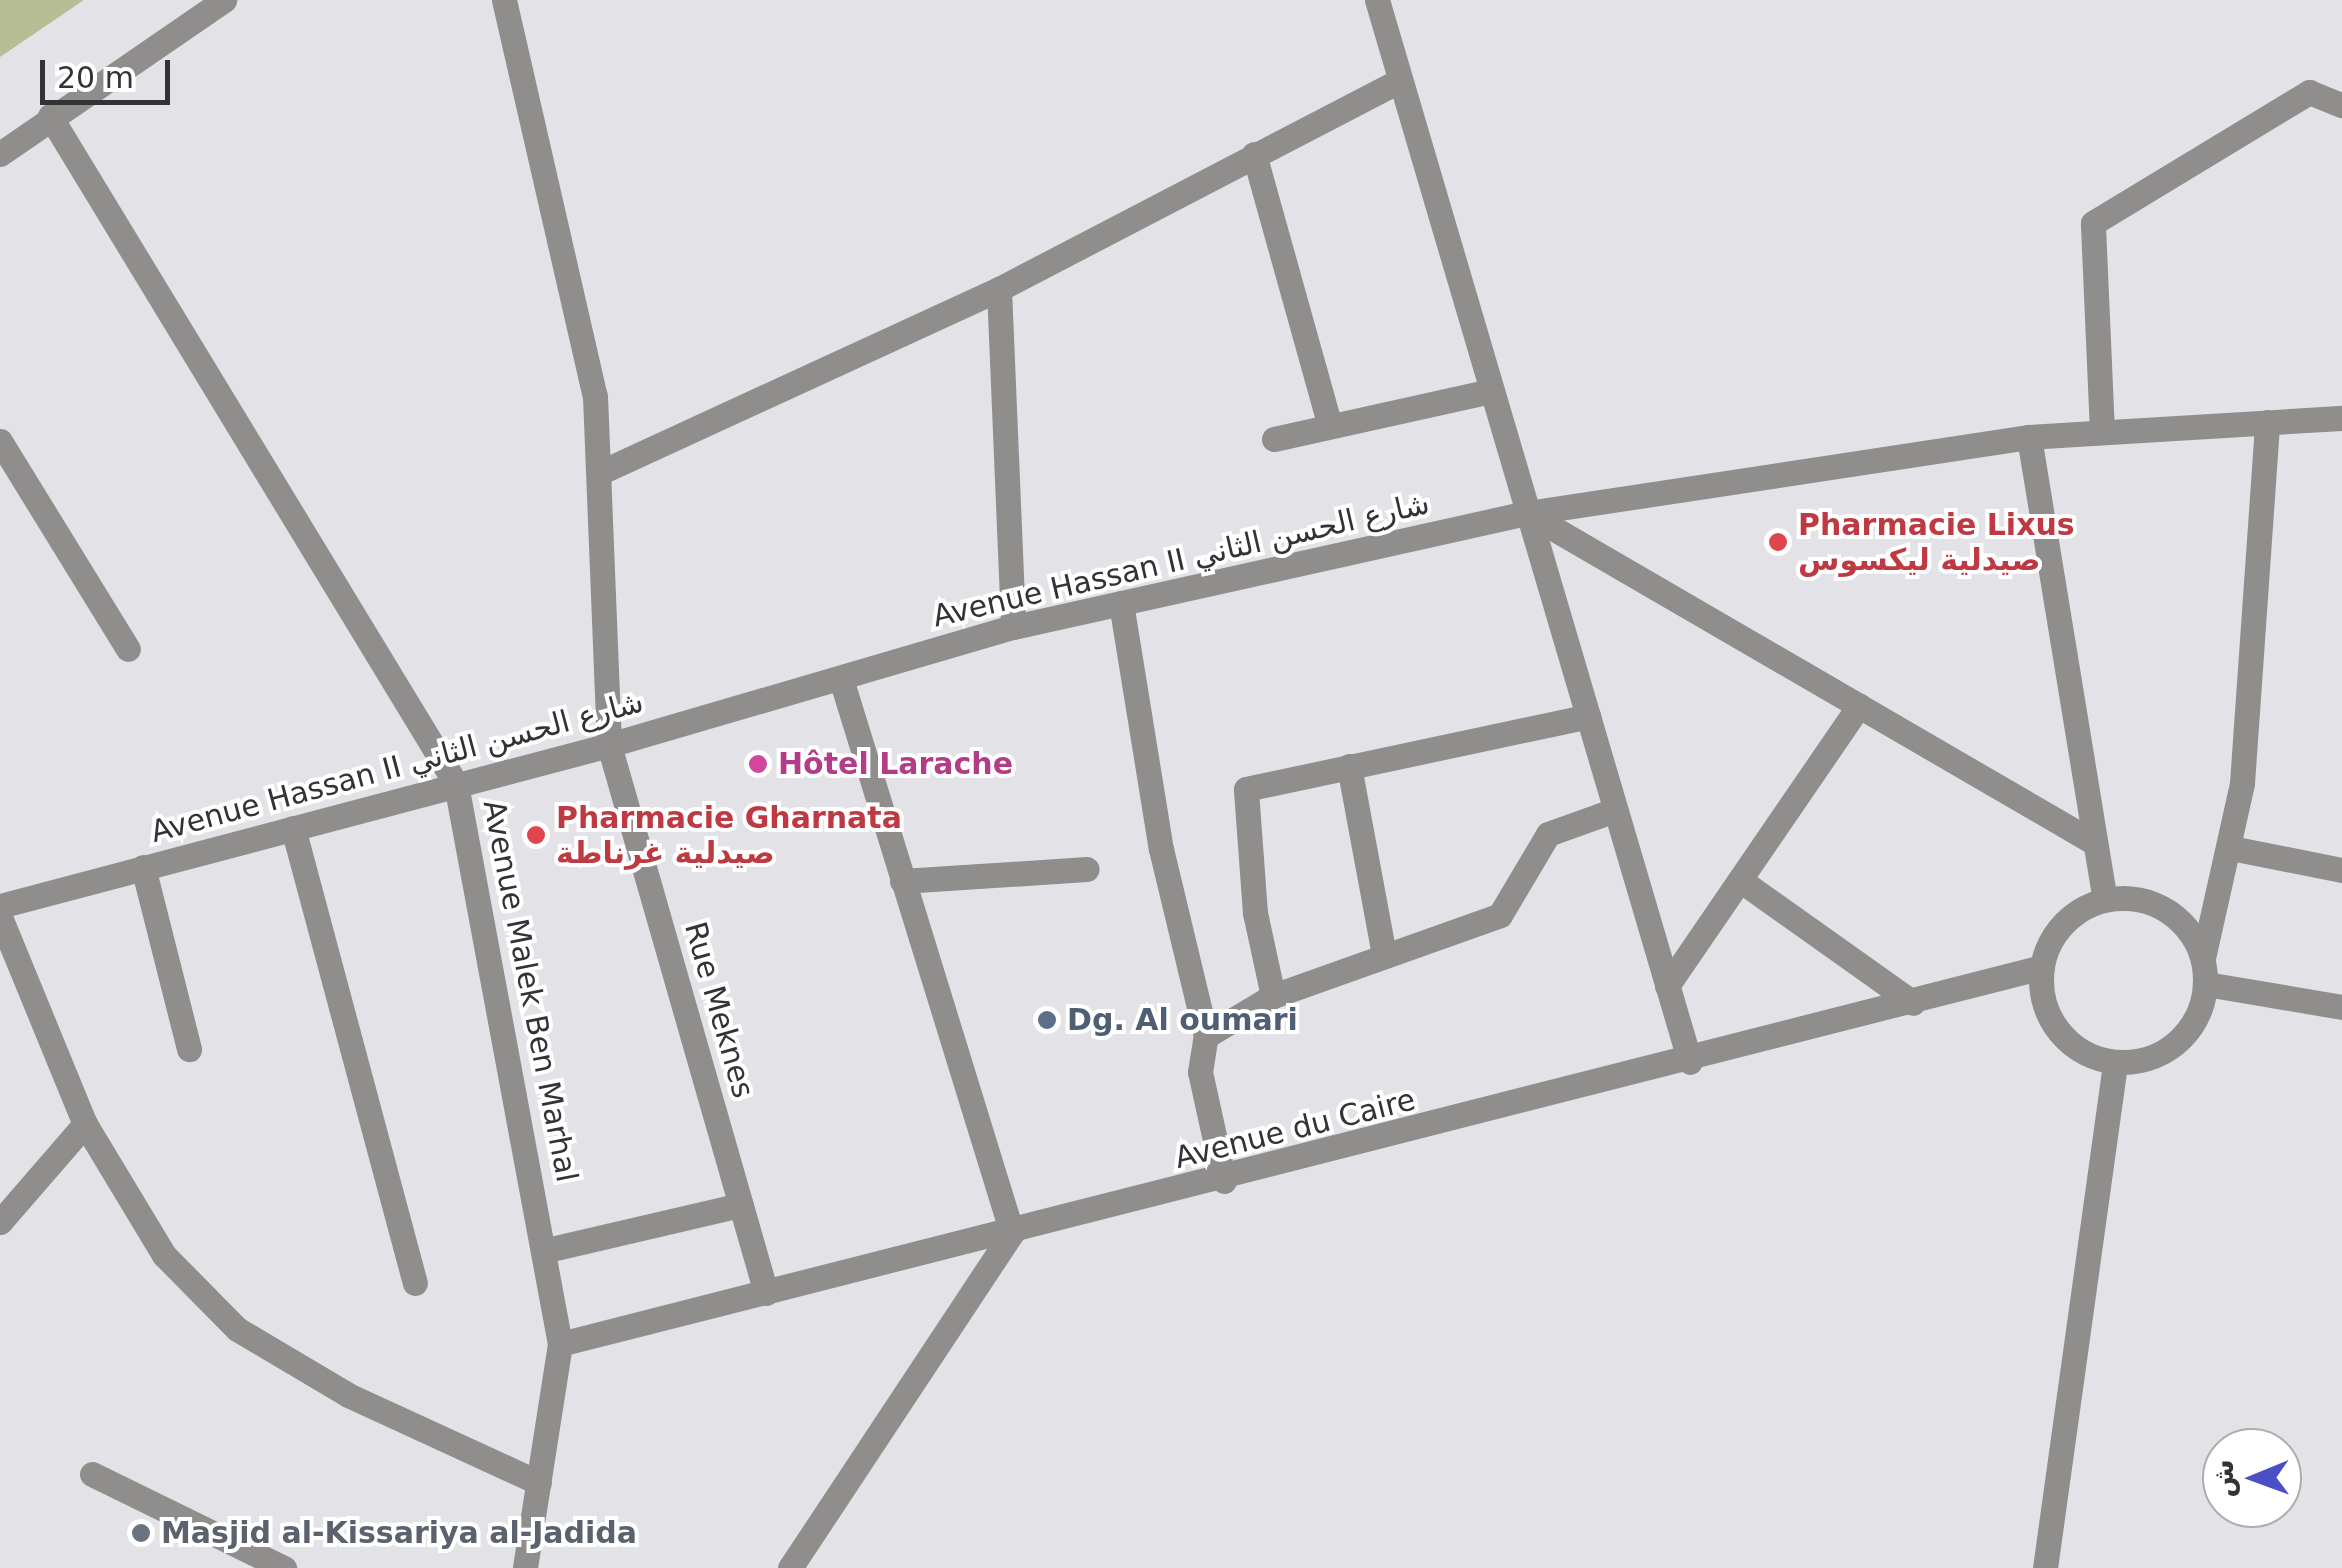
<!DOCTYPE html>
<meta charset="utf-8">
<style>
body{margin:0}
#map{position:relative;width:2342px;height:1568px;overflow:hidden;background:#e3e2e7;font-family:"DejaVu Sans",Vazirmatn,sans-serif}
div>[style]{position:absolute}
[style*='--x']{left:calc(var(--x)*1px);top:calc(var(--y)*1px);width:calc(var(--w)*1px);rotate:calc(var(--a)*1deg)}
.green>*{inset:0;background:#b7bd95}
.minor>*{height:25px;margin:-12.5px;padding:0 12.5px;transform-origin:12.5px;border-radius:12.5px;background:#908e8d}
.minor>.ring{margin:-12.5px;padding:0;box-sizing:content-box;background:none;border:25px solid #908e8d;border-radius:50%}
.dots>*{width:28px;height:28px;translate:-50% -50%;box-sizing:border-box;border:5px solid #fff;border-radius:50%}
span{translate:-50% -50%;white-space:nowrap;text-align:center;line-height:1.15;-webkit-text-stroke:8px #fff;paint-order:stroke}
.health-label{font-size:30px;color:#be3a42;font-weight:700}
.left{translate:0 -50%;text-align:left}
.street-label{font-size:30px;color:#333234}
.hotel-label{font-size:30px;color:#b23c85;font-weight:700}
.service-label{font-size:30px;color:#4e5e75;font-weight:700}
.worship-label{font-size:30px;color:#5b616d;font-weight:700}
.north{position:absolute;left:2202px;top:1428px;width:100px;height:100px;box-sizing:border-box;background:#fff;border:2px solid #adadae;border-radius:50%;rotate:269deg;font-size:28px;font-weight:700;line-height:40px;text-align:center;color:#333234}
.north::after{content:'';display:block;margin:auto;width:35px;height:45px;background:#4b4fc5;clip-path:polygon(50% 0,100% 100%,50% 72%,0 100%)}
.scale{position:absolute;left:40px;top:60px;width:130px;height:45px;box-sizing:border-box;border:5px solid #333234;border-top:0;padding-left:12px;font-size:30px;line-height:35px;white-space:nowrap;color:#333234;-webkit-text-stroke:8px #fff;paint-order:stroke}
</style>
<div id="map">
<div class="green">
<i style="clip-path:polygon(0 0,84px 0,0 57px)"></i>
</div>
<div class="minor">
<i style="--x:504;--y:0;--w:406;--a:77.1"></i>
<i style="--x:595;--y:396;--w:349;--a:87.7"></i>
<i style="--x:609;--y:745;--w:570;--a:74.01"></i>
<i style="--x:1377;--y:0;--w:1107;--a:73.58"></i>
<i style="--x:50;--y:116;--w:782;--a:58.71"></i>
<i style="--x:456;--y:784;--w:570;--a:79.48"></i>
<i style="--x:560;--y:1344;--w:227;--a:98.9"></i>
<i style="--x:0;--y:154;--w:272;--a:-34.5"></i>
<i style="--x:1254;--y:154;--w:282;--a:74.4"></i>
<i style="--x:999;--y:289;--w:338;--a:87.6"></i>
<i style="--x:2102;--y:432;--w:209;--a:-92.5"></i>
<i style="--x:2093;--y:223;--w:253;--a:-31.2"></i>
<i style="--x:2309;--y:92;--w:35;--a:22"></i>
<i style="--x:2029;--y:437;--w:468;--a:80.7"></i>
<i style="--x:1274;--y:439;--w:222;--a:-12.5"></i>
<i style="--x:0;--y:441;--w:244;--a:58.4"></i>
<i style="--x:599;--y:473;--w:440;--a:-24.7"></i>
<i style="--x:999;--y:289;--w:452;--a:-27.5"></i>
<i style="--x:1527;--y:513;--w:657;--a:30.16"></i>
<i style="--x:1121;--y:603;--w:249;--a:80.8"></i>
<i style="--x:1161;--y:849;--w:192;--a:76.5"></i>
<i style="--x:1349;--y:766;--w:191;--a:79.5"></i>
<i style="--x:293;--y:828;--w:471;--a:75"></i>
<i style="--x:2231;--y:848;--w:113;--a:11.2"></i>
<i style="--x:143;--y:867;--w:188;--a:75.8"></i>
<i style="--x:1740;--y:880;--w:212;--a:35.4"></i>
<i style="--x:902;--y:881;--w:185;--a:-3.7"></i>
<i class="ring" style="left:2041px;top:898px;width:139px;height:139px"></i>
<i style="--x:0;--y:906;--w:630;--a:-14.81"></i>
<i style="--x:609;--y:745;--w:421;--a:-16.3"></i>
<i style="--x:1013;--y:627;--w:526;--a:-12.51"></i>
<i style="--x:1527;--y:513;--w:508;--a:-8.61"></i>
<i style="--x:2029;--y:437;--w:314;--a:-3.5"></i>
<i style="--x:0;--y:917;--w:224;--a:67.7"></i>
<i style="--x:85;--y:1124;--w:153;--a:58.9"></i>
<i style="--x:164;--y:1255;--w:104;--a:45.4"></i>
<i style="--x:237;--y:1329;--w:129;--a:30.7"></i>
<i style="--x:348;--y:1395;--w:210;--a:24.7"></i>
<i style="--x:2203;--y:958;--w:179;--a:-77.4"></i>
<i style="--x:2242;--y:783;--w:362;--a:-86"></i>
<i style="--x:2206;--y:984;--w:138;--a:9.6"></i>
<i style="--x:1667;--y:986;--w:340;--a:-55.6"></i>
<i style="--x:1273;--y:996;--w:85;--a:-102.2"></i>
<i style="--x:1255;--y:913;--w:124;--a:-94.2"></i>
<i style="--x:1246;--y:789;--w:350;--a:-12"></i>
<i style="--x:1224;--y:1181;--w:112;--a:-102.4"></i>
<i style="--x:1200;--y:1072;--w:36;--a:-81"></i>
<i style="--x:1206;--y:1036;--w:78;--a:-30.8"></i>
<i style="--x:1273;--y:996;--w:241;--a:-19.6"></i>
<i style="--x:1500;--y:915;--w:94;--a:-59.3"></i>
<i style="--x:1548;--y:834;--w:71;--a:-19.7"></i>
<i style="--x:0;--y:1222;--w:130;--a:-49.1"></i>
<i style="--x:547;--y:1250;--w:199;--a:-13.1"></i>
<i style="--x:560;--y:1344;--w:1529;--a:-14.27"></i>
<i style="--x:92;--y:1474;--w:214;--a:26.1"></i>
<i style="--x:790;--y:1568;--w:402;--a:-56.5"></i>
<i style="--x:1012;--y:1233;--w:580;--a:-107.15"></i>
<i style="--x:2045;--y:1568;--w:509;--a:-82.09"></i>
</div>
<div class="dots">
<i style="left:1778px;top:542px;background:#e0444e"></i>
<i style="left:758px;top:764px;background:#d1479c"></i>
<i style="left:536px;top:835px;background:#e0444e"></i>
<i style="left:1047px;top:1020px;background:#5c6f8a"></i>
<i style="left:141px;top:1533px;background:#6b7280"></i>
</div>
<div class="health-label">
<span class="left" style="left:1798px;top:542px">Pharmacie Lixus<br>صيدلية ليكسوس</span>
<span class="left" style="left:556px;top:835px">Pharmacie Gharnata<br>صيدلية غرناطة</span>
</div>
<div class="street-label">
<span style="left:1181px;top:560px;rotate:-13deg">Avenue Hassan II شارع الحسن الثاني</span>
<span style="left:397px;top:767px;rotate:-15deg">Avenue Hassan II شارع الحسن الثاني</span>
<span style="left:530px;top:991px;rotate:79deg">Avenue Malek Ben Marhal</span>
<span style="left:719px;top:1010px;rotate:74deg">Rue Meknes</span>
<span style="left:1295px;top:1129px;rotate:-14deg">Avenue du Caire</span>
</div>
<div class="hotel-label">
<span class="left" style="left:778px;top:764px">Hôtel Larache</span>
</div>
<div class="service-label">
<span class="left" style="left:1067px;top:1020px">Dg. Al oumari</span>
</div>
<div class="worship-label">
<span class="left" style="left:161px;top:1533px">Masjid al-Kissariya al-Jadida</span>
</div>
<div class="north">ش</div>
<div class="scale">20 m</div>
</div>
